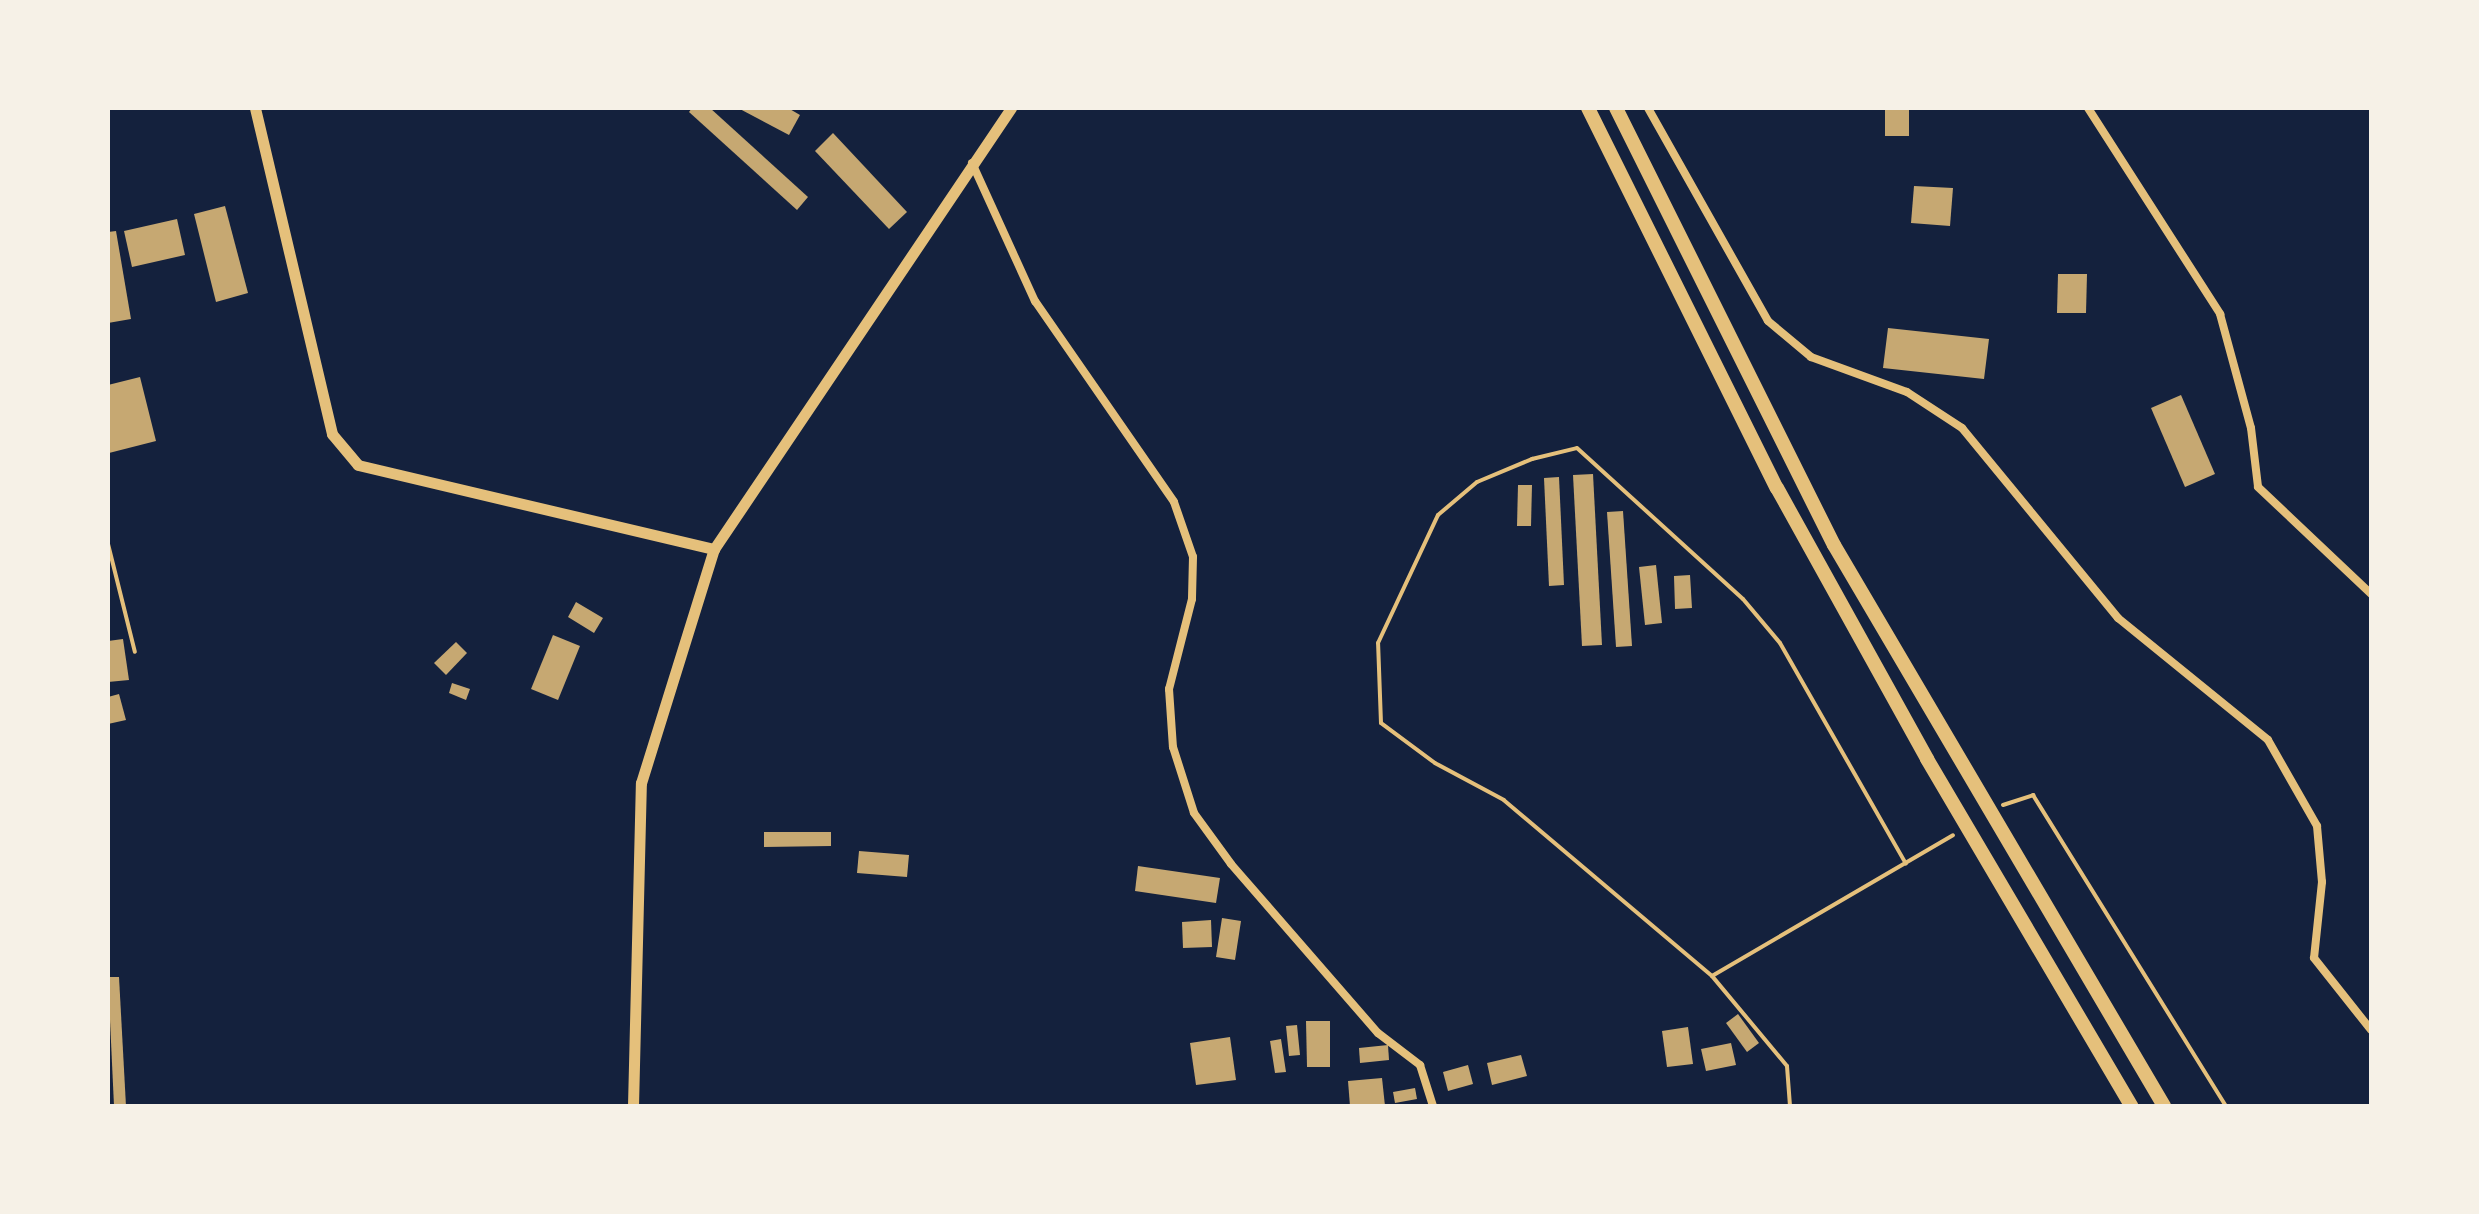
<!DOCTYPE html>
<style>
body{margin:0}
#map{position:relative;width:2479px;height:1214px;overflow:hidden;background:#14213d;font-family:Cabin,sans-serif}
div>[style]{position:absolute}
[style*='--x']{left:calc(var(--x)*1px);top:calc(var(--y)*1px);width:calc(var(--w)*1px);rotate:calc(var(--a)*1deg)}
.building>*{inset:0;background:#c6a872}
.path>*{height:4px;margin:-2px;padding:0 2px;transform-origin:2px;border-radius:2px;background:#e5c07b}
.service>*{height:4px;margin:-2px;padding:0 2px;transform-origin:2px;border-radius:2px;background:#e5c07b}
.minor>*{height:8px;margin:-4px;padding:0 4px;transform-origin:4px;border-radius:4px;background:#e5c07b}
.tertiary>*{height:11px;margin:-5.5px;padding:0 5.5px;transform-origin:5.5px;border-radius:5.5px;background:#e5c07b}
.primary>*{height:14px;margin:-7px;padding:0 7px;transform-origin:7px;border-radius:7px;background:#e5c07b}
span{translate:-50% -50%;white-space:nowrap;text-align:center;line-height:1.15;-webkit-text-stroke:7px #f6f1e7;paint-order:stroke}
.frame{position:absolute;inset:0;border:110px solid #f6f1e7;pointer-events:none}
</style>
<div id="map">
<div class="building">
<i style="clip-path:polygon(692px 108px,710px 108px,808px 197px,797px 210px,689px 112px)"></i>
<i style="clip-path:polygon(738px 108px,788px 108px,800px 115px,789px 135px)"></i>
<i style="clip-path:polygon(1885px 108px,1909px 108px,1909px 136px,1885px 136px)"></i>
<i style="clip-path:polygon(833px 133px,907px 212px,889px 229px,815px 151px)"></i>
<i style="clip-path:polygon(1914px 186px,1953px 188px,1950px 226px,1911px 223px)"></i>
<i style="clip-path:polygon(225px 206px,248px 293px,216px 302px,194px 214px)"></i>
<i style="clip-path:polygon(177px 219px,185px 255px,132px 267px,124px 231px)"></i>
<i style="clip-path:polygon(116px 231px,131px 319px,108px 323px,108px 232px)"></i>
<i style="clip-path:polygon(2058px 274px,2087px 274px,2086px 313px,2057px 313px)"></i>
<i style="clip-path:polygon(1888px 328px,1989px 339px,1984px 379px,1883px 368px)"></i>
<i style="clip-path:polygon(140px 377px,156px 441px,109px 453px,108px 385px)"></i>
<i style="clip-path:polygon(2181px 395px,2215px 474px,2185px 487px,2151px 408px)"></i>
<i style="clip-path:polygon(1593px 474px,1602px 645px,1582px 646px,1573px 475px)"></i>
<i style="clip-path:polygon(1559px 477px,1564px 585px,1549px 586px,1544px 478px)"></i>
<i style="clip-path:polygon(1518px 485px,1532px 485px,1531px 526px,1517px 526px)"></i>
<i style="clip-path:polygon(1623px 511px,1632px 646px,1616px 647px,1607px 512px)"></i>
<i style="clip-path:polygon(1656px 565px,1662px 623px,1645px 625px,1639px 567px)"></i>
<i style="clip-path:polygon(1690px 575px,1692px 608px,1675px 609px,1674px 576px)"></i>
<i style="clip-path:polygon(576px 602px,603px 618px,594px 633px,568px 617px)"></i>
<i style="clip-path:polygon(553px 635px,580px 646px,558px 700px,531px 689px)"></i>
<i style="clip-path:polygon(123px 639px,129px 680px,108px 682px,108px 641px)"></i>
<i style="clip-path:polygon(456px 642px,467px 653px,446px 675px,434px 663px)"></i>
<i style="clip-path:polygon(452px 683px,470px 689px,466px 700px,449px 693px)"></i>
<i style="clip-path:polygon(119px 694px,126px 720px,108px 724px,108px 697px)"></i>
<i style="clip-path:polygon(764px 832px,831px 832px,831px 846px,764px 847px)"></i>
<i style="clip-path:polygon(859px 851px,909px 855px,907px 877px,857px 873px)"></i>
<i style="clip-path:polygon(1138px 866px,1220px 878px,1216px 903px,1135px 891px)"></i>
<i style="clip-path:polygon(1222px 918px,1241px 921px,1235px 960px,1216px 957px)"></i>
<i style="clip-path:polygon(1211px 920px,1212px 947px,1183px 948px,1182px 922px)"></i>
<i style="clip-path:polygon(108px 977px,119px 977px,126px 1106px,114px 1106px)"></i>
<i style="clip-path:polygon(1738px 1014px,1759px 1043px,1747px 1052px,1726px 1023px)"></i>
<i style="clip-path:polygon(1306px 1021px,1330px 1021px,1330px 1067px,1307px 1067px)"></i>
<i style="clip-path:polygon(1297px 1025px,1300px 1055px,1289px 1056px,1286px 1026px)"></i>
<i style="clip-path:polygon(1688px 1027px,1693px 1064px,1667px 1067px,1662px 1031px)"></i>
<i style="clip-path:polygon(1230px 1037px,1236px 1080px,1196px 1085px,1190px 1043px)"></i>
<i style="clip-path:polygon(1281px 1039px,1286px 1072px,1275px 1073px,1270px 1041px)"></i>
<i style="clip-path:polygon(1731px 1043px,1736px 1065px,1706px 1071px,1701px 1049px)"></i>
<i style="clip-path:polygon(1388px 1045px,1389px 1060px,1360px 1063px,1359px 1048px)"></i>
<i style="clip-path:polygon(1521px 1055px,1527px 1076px,1492px 1085px,1487px 1063px)"></i>
<i style="clip-path:polygon(1468px 1065px,1473px 1084px,1448px 1091px,1443px 1072px)"></i>
<i style="clip-path:polygon(1382px 1078px,1385px 1106px,1350px 1106px,1348px 1081px)"></i>
<i style="clip-path:polygon(1415px 1088px,1417px 1099px,1395px 1103px,1393px 1092px)"></i>
</div>
<div class="path">
<i style="--x:2003;--y:805;--w:32;--a:-18"></i>
<i style="--x:2033;--y:795;--w:366;--a:58.2"></i>
<i style="--x:1712;--y:976;--w:279;--a:-30.3"></i>
<i style="--x:1790;--y:1106;--w:40;--a:-94.3"></i>
<i style="--x:1787;--y:1066;--w:117;--a:-129.8"></i>
<i style="--x:1712;--y:976;--w:272;--a:-139.8"></i>
<i style="--x:1504;--y:800;--w:78;--a:-151.8"></i>
<i style="--x:1435;--y:763;--w:67;--a:-143.5"></i>
<i style="--x:1381;--y:723;--w:80;--a:-92.1"></i>
<i style="--x:1378;--y:643;--w:141;--a:-64.9"></i>
<i style="--x:1438;--y:515;--w:51;--a:-40.2"></i>
<i style="--x:1477;--y:482;--w:60;--a:-22.7"></i>
<i style="--x:1532;--y:459;--w:46;--a:-13.7"></i>
<i style="--x:1577;--y:448;--w:224;--a:42.3"></i>
<i style="--x:1743;--y:599;--w:57;--a:49.9"></i>
<i style="--x:1780;--y:643;--w:254;--a:60.3"></i>
</div>
<div class="service">
<i style="--x:108;--y:544;--w:111;--a:76"></i>
</div>
<div class="minor">
<i style="--x:1648;--y:108;--w:244;--a:60.6"></i>
<i style="--x:1768;--y:321;--w:56;--a:39.9"></i>
<i style="--x:1811;--y:357;--w:102;--a:20"></i>
<i style="--x:1907;--y:392;--w:66;--a:33.2"></i>
<i style="--x:1962;--y:428;--w:246;--a:50.6"></i>
<i style="--x:2118;--y:618;--w:193;--a:39.1"></i>
<i style="--x:2268;--y:740;--w:99;--a:60.3"></i>
<i style="--x:2317;--y:826;--w:56;--a:84.9"></i>
<i style="--x:2322;--y:882;--w:76;--a:96"></i>
<i style="--x:2314;--y:958;--w:92;--a:51.6"></i>
<i style="--x:2088;--y:108;--w:245;--a:57.3"></i>
<i style="--x:2220;--y:314;--w:118;--a:74.8"></i>
<i style="--x:2251;--y:428;--w:59;--a:83.2"></i>
<i style="--x:2258;--y:487;--w:156;--a:43.4"></i>
<i style="--x:972;--y:163;--w:152;--a:65.5"></i>
<i style="--x:1035;--y:301;--w:244;--a:55.3"></i>
<i style="--x:1174;--y:502;--w:58;--a:70.9"></i>
<i style="--x:1193;--y:557;--w:42;--a:91.4"></i>
<i style="--x:1192;--y:599;--w:93;--a:104.3"></i>
<i style="--x:1169;--y:689;--w:58;--a:86.1"></i>
<i style="--x:1173;--y:747;--w:69;--a:72.3"></i>
<i style="--x:1194;--y:813;--w:63;--a:54"></i>
<i style="--x:1231;--y:864;--w:224;--a:49"></i>
<i style="--x:1378;--y:1033;--w:53;--a:37.3"></i>
<i style="--x:1420;--y:1065;--w:43;--a:72.4"></i>
</div>
<div class="tertiary">
<i style="--x:255;--y:108;--w:335;--a:76.7"></i>
<i style="--x:332;--y:434;--w:40;--a:50"></i>
<i style="--x:358;--y:465;--w:366;--a:13.3"></i>
<i style="--x:633;--y:1106;--w:323;--a:-88.6"></i>
<i style="--x:641;--y:783;--w:245;--a:-72.7"></i>
<i style="--x:714;--y:549;--w:532;--a:-56.04"></i>
</div>
<div class="primary">
<i style="--x:1588;--y:108;--w:424;--a:63.6"></i>
<i style="--x:1777;--y:488;--w:310;--a:61"></i>
<i style="--x:1927;--y:759;--w:403;--a:59.5"></i>
<i style="--x:1616;--y:108;--w:488;--a:63.5"></i>
<i style="--x:1834;--y:545;--w:651;--a:59.53"></i>
</div>
<div class="frame"></div>
</div>
